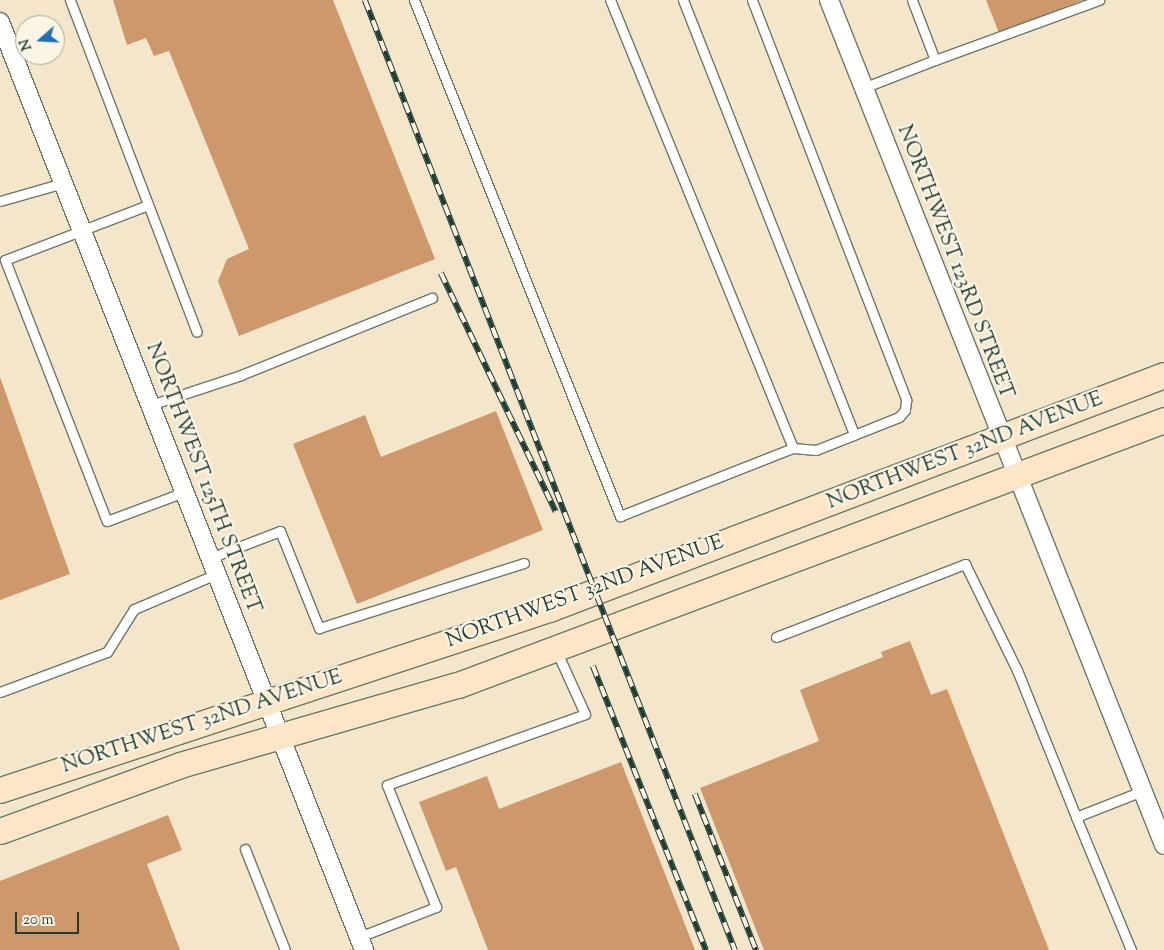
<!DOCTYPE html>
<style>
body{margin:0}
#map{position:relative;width:1164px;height:950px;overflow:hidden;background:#f4e6ca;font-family:"Sorts Mill Goudy",serif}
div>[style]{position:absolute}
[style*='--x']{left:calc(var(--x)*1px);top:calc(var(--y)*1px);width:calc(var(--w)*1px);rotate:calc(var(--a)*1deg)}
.building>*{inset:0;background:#cd996c}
.roads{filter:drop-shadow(1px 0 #6a7868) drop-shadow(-1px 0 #6a7868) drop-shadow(0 1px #6a7868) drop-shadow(0 -1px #6a7868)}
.lane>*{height:9px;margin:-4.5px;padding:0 4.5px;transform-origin:4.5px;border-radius:4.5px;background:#fff}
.street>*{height:18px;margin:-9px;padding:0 9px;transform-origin:9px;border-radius:9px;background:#fff}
.secondary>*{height:25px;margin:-12.5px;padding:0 12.5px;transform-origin:12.5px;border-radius:12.5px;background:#fde5c5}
.rail>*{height:5.5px;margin-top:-2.75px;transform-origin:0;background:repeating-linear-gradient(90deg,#fcf5e5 0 11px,#1f3d34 0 22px);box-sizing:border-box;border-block:1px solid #1f3d34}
span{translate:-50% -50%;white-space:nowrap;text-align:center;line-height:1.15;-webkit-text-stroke:4.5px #fcf5e5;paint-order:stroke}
.street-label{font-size:21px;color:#1f3d34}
.north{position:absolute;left:15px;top:15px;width:50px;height:50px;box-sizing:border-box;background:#fcf5e5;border:1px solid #a4ab9e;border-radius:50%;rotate:251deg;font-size:14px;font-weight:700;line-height:20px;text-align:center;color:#1f3d34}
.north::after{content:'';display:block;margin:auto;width:18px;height:22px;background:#1f6fb2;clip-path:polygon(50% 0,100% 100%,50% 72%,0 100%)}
.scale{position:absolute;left:15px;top:912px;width:64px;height:22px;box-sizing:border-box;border:2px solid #1f3d34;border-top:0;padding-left:6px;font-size:15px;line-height:18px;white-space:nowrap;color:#1f3d34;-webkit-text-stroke:4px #fcf5e5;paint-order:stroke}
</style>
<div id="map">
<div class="building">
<i style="clip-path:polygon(113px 0,333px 0,435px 259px,239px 336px,218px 281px,227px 259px,249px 249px,169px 51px,154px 56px,146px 38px,127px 45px)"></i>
<i style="clip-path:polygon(986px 0,1083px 0,999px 33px)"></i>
<i style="clip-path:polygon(0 377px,70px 574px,0 600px)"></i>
<i style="clip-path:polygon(496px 411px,543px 530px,357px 604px,293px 444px,365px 415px,381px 457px)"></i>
<i style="clip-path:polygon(910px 641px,931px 695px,947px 689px,1049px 950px,764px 950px,700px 788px,819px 741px,800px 690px,883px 657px,881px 652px)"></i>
<i style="clip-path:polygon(621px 762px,695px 950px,488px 950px,456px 867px,446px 871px,419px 802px,487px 776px,499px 809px)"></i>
<i style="clip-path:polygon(168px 815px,182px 850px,147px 864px,180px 950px,0 950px,0 881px)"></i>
</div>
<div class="roads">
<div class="lane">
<i style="--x:70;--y:0;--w:355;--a:69.1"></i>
<i style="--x:414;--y:0;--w:556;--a:68.24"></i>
<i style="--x:620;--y:516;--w:186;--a:-21.5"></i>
<i style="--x:793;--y:448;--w:484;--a:-112.2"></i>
<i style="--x:683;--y:0;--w:467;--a:68.5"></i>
<i style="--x:752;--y:0;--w:429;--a:68.9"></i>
<i style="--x:906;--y:400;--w:10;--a:96"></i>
<i style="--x:905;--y:410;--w:9;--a:131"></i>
<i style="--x:899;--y:417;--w:89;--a:158.3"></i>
<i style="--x:816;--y:450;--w:23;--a:-175"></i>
<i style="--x:935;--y:60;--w:175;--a:-20.1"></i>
<i style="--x:863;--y:88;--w:77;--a:-21.3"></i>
<i style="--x:935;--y:60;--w:64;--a:-111"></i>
<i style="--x:0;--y:201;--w:66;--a:-15.9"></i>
<i style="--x:148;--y:205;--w:153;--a:159"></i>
<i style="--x:5;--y:260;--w:280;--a:68.7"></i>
<i style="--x:107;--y:521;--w:82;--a:-20.6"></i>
<i style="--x:150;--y:405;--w:96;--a:-18.2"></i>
<i style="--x:241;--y:375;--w:206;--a:-22"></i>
<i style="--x:210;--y:558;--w:75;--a:-21.1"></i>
<i style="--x:280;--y:531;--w:105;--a:68.1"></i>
<i style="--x:319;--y:628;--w:215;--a:-17.6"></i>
<i style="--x:776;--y:637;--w:203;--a:-21.1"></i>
<i style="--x:965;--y:564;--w:118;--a:63.9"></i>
<i style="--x:1017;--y:670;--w:158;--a:68.1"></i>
<i style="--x:1076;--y:817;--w:71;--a:-21.5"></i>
<i style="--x:0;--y:692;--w:114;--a:-20.5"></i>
<i style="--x:107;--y:652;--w:51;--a:-57.9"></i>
<i style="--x:134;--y:609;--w:89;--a:-23.1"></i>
<i style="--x:1076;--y:817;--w:144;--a:67.5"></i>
<i style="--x:245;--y:849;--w:109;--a:68.4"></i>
<i style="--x:359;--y:937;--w:83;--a:-21.3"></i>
<i style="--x:436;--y:907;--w:131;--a:-111.9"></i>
<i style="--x:387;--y:785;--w:210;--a:-19.7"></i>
<i style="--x:585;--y:714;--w:70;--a:-114.4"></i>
</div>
<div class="street">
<i style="--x:829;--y:0;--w:909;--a:68.37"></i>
<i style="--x:0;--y:22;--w:997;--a:68.58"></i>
</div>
<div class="secondary">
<i style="--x:0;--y:790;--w:578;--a:-18.25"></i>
<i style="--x:549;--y:609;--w:658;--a:-20.83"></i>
<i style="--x:0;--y:831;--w:192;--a:-20.1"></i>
<i style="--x:180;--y:765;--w:289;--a:-16.1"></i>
<i style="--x:458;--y:685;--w:754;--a:-20.57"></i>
</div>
</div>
<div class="rail">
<i style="--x:365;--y:0;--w:1020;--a:68.72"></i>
<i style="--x:441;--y:273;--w:265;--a:64.3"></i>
<i style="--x:593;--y:666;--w:306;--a:68.3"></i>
<i style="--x:695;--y:794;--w:168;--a:68.6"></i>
</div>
<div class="street-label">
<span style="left:955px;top:262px;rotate:69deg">NORTHWEST 123RD STREET</span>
<span style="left:965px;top:451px;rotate:-21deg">NORTHWEST 32ND AVENUE</span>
<span style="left:203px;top:478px;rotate:69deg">NORTHWEST 125TH STREET</span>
<span style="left:585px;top:592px;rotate:-20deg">NORTHWEST 32ND AVENUE</span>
<span style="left:202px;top:722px;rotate:-18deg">NORTHWEST 32ND AVENUE</span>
</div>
<div class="north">N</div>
<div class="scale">20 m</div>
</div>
